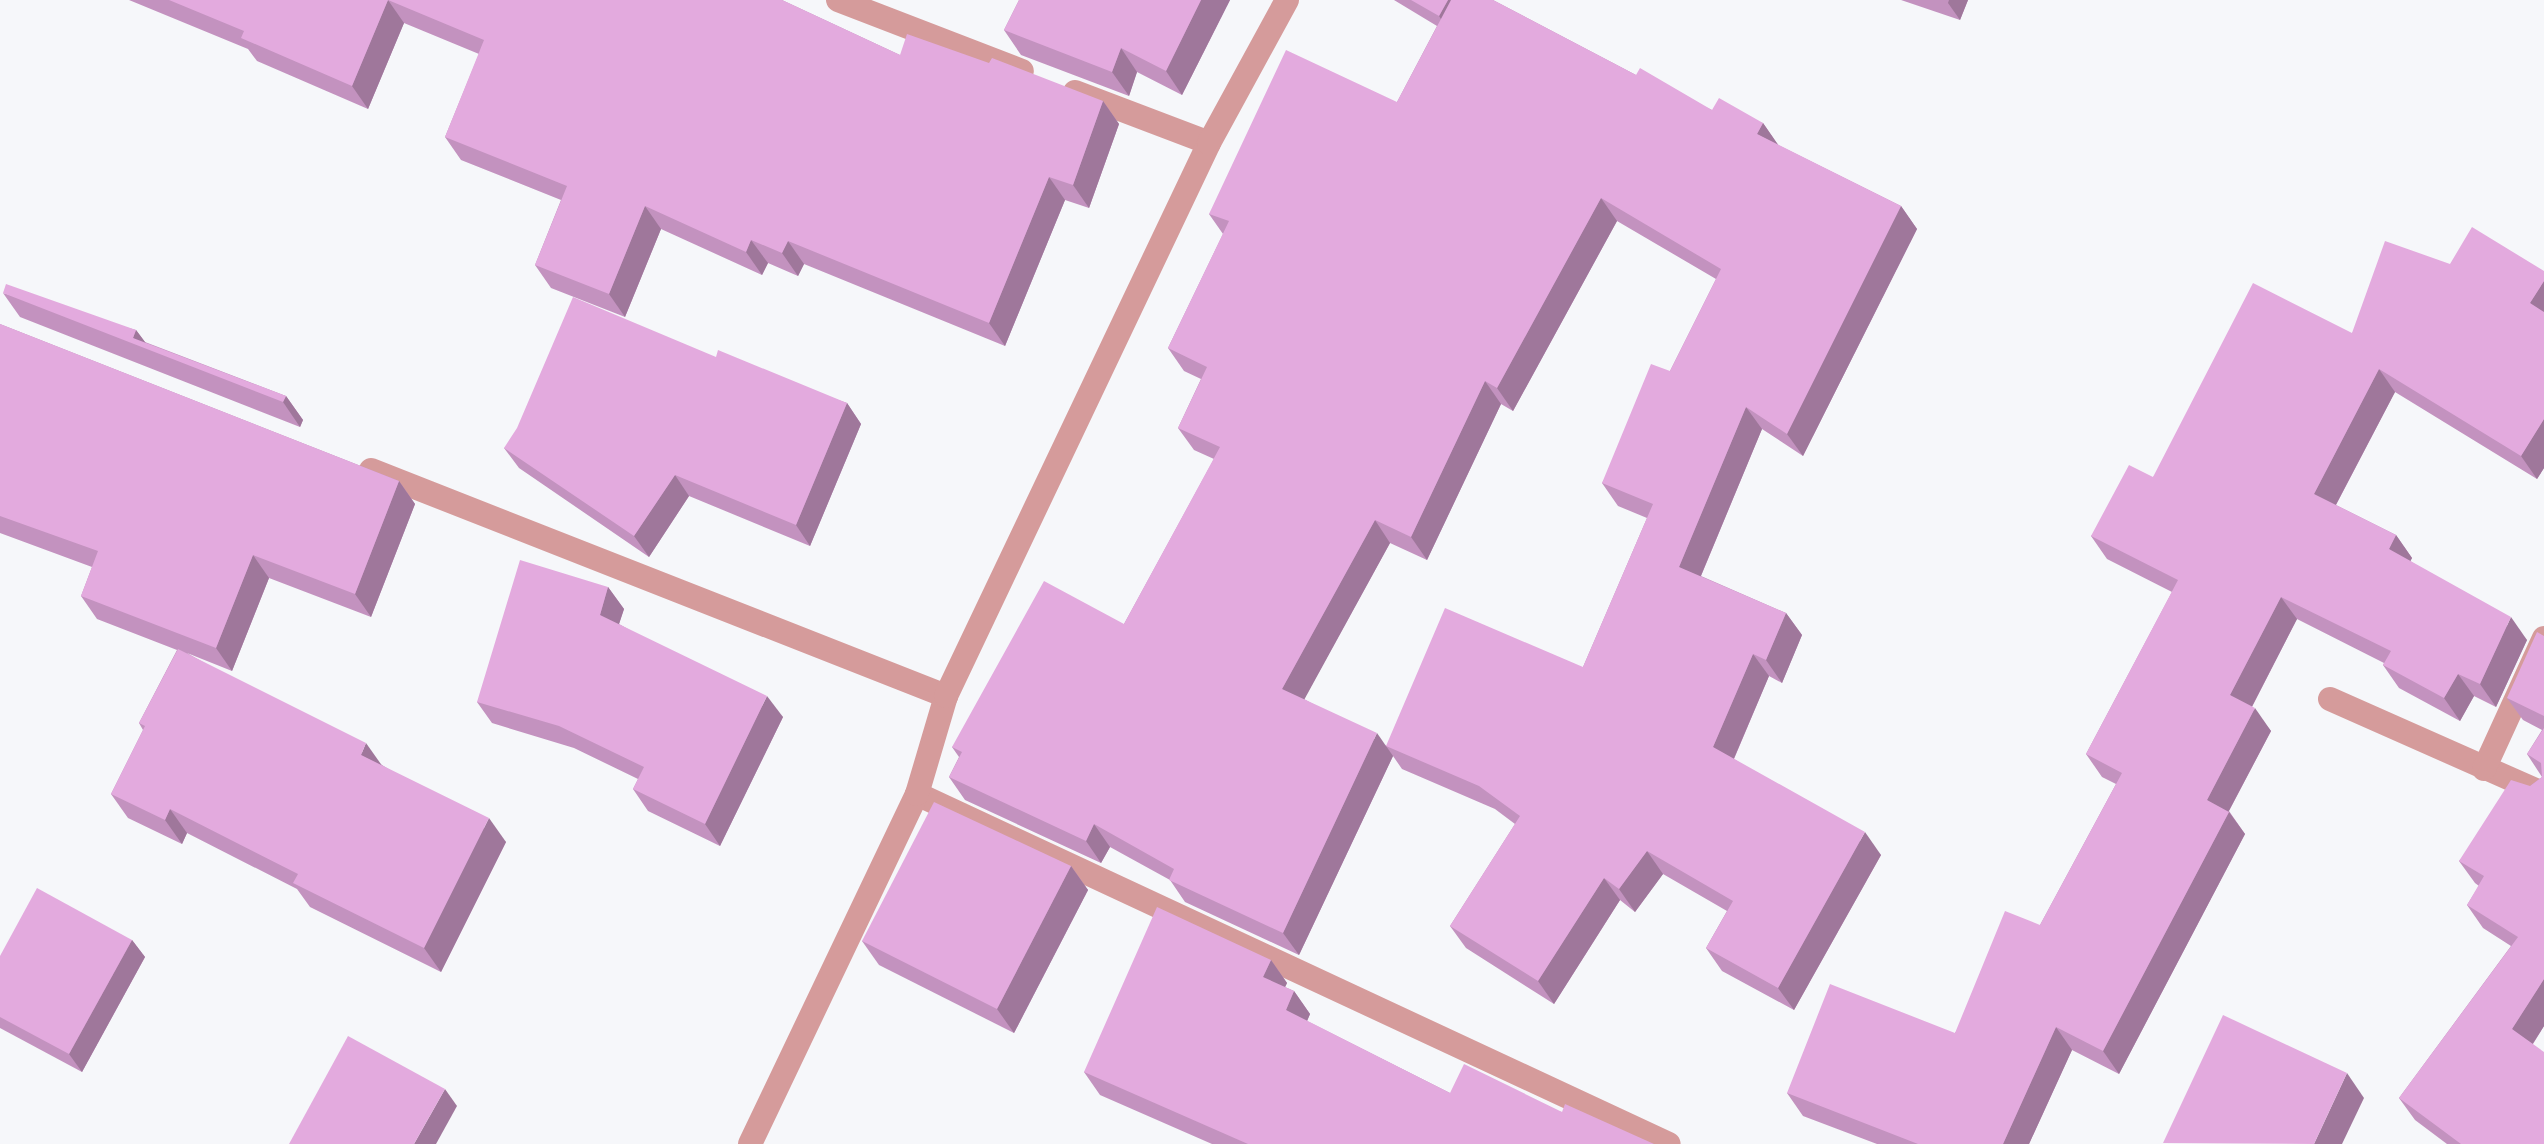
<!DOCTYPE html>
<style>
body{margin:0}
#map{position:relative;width:2544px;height:1144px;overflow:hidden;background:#f6f7fa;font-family:"Archivo Narrow",sans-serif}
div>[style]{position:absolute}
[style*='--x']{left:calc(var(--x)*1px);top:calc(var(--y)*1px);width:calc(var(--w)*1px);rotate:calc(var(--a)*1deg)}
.minor>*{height:24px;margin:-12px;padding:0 12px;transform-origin:12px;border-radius:12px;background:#d59b9b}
.wall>*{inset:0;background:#c392bf}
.shaded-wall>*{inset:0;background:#9f779b}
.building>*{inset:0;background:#e3aade}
span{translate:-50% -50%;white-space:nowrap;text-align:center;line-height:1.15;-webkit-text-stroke:7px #f6f7fa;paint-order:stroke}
</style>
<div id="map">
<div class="minor">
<i style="--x:838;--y:0;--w:197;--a:21.1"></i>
<i style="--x:1075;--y:92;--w:143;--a:20.8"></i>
<i style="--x:371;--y:470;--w:618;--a:21.46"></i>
<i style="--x:2330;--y:699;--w:234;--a:23.9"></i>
<i style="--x:2484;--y:769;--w:144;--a:-65.4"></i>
<i style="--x:917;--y:794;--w:829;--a:24.96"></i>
<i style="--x:750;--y:1144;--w:388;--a:-64.5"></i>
<i style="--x:917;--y:794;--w:102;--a:-73.5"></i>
<i style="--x:946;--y:696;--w:612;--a:-64.56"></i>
<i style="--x:1209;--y:143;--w:163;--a:-61.4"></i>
</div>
<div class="wall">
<i style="clip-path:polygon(129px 0,782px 0,900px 55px,1103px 101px,1119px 124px,1089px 208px,1065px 200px,1005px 346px,804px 264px,798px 276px,768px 263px,762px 275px,661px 229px,625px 317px,551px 288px,535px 265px,561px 200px,461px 160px,445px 137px,479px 54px,404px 23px,368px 109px,257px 61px,248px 49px)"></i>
<i style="clip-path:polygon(1019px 0,1230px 0,1182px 95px,1137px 72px,1129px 96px,1021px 55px,1004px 30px)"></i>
<i style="clip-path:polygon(evenodd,1394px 0,1493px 0,1636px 75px,1712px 110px,1763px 123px,1778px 145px,1901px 206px,1917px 229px,1803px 456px,1762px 429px,1701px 576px,1786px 613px,1802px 635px,1782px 683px,1769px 676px,1734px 759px,1881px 855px,1794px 1010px,1722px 971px,1706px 948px,1727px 911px,1663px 874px,1635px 912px,1620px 900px,1554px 1004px,1466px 948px,1450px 926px,1515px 824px,1495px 809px,1402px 769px,1393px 756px,1299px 955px,1185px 902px,1170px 880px,1110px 847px,1101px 863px,965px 800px,949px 777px,959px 757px,952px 747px,1124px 624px,1214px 459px,1194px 450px,1178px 428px,1201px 379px,1184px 371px,1168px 348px,1223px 234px,1209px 214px,1397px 102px,1437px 26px,1394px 0,1617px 221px,1716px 279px,1670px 371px,1602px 483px,1618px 506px,1647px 518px,1583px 667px,1386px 746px,1304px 699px,1390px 543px,1427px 560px,1501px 404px,1513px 411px,1617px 221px)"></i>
<i style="clip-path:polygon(1901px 0,1968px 0,1960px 20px)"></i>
<i style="clip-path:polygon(2450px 264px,2544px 281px,2544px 468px,2537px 479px,2395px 392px,2336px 505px,2396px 535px,2412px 558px,2410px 561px,2527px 640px,2496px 707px,2474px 696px,2460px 721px,2399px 688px,2383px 665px,2384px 663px,2297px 619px,2252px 707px,2271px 731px,2229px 811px,2245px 834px,2119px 1074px,2072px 1050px,2029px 1144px,1877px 1144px,1803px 1116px,1787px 1093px,1955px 1033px,2040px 925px,2116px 784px,2102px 777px,2086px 754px,2172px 592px,2107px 559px,2091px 536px,2153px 477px,2352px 333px)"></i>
<i style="clip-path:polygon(3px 293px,136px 330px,145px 342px,286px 396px,303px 420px,300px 427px,20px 317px)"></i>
<i style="clip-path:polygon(0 324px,399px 481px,415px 504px,371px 617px,269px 578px,232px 671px,187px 653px,382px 765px,506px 842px,441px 972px,310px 907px,297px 889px,187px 833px,182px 844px,128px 818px,111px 794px,143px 730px,139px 723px,177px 650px,97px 619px,81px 596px,92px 567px,0 533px)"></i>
<i style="clip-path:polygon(716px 357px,847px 403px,861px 424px,810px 546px,689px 496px,649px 557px,519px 468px,504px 448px)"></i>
<i style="clip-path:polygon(608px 587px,624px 609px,619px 624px,783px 717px,720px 846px,648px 811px,633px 789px,638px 779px,574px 748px,492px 723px,477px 702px)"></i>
<i style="clip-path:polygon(2544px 636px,2544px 1026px,2533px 1044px,2544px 1144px,2447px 1144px,2415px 1120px,2399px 1098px,2511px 946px,2483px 928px,2467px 905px,2479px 886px,2475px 883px,2459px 861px,2530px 786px,2542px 777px,2527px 754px,2542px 730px,2523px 720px,2507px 698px)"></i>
<i style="clip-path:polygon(1071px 866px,1088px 890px,1014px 1033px,879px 965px,862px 941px)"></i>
<i style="clip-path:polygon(132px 940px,145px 957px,82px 1072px,0 1028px,0 956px)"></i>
<i style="clip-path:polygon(1271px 960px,1287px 983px,1285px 987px,1294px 991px,1310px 1014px,1307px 1021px,1450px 1093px,1562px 1112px,1654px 1144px,1212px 1144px,1100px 1095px,1084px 1072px)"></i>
</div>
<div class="shaded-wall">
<i style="clip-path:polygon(388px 0,404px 23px,368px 109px,352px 86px)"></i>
<i style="clip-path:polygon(1201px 0,1230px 0,1182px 95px,1166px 71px)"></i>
<i style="clip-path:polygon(1448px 0,1471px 0,1451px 34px,1439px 16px)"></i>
<i style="clip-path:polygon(1949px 0,1968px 0,1960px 20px,1948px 3px)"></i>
<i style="clip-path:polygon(1121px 48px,1137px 72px,1129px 96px,1112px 72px)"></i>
<i style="clip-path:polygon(1103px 101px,1119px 124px,1089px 208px,1073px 185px)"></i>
<i style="clip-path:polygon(1763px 123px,1779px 146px,1757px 134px)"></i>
<i style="clip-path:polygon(1049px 177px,1065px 200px,1005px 346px,989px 323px)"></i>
<i style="clip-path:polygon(1601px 198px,1617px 221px,1513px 411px,1497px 388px)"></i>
<i style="clip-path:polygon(645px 206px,661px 229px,625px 317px,609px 294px)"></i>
<i style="clip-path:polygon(1901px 206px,1917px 229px,1803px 456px,1787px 434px)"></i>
<i style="clip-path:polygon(751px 240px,768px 263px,762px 275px,746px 252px)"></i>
<i style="clip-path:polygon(788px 241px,804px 264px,798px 276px,782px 253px)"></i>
<i style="clip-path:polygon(2544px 281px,2544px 323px,2530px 303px)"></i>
<i style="clip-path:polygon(136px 330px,151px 350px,133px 338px)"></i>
<i style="clip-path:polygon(2379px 369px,2395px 392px,2330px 516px,2314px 494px)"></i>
<i style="clip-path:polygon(1485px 381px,1501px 404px,1427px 560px,1411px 537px)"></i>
<i style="clip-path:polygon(286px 396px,303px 420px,300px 427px,283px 402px)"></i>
<i style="clip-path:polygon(847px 403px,861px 424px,810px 546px,796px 525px)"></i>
<i style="clip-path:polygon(1746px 407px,1762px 429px,1695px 590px,1679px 567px)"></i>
<i style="clip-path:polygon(2544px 419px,2544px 468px,2537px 479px,2521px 456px)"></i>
<i style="clip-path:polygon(675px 475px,689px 496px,649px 557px,634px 536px)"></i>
<i style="clip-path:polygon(399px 481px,415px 504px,371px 617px,355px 594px)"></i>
<i style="clip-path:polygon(1375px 520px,1390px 543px,1298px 711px,1282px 689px)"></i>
<i style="clip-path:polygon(2396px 535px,2412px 558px,2405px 572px,2389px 549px)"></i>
<i style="clip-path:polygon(253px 555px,269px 578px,232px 671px,216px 648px)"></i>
<i style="clip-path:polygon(608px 587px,624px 609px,615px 636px,600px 615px)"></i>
<i style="clip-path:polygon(2281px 597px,2297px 619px,2246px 718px,2230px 695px)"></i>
<i style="clip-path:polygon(1786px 613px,1802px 635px,1782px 683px,1766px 660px)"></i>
<i style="clip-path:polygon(2511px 617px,2527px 640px,2496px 707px,2480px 684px)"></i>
<i style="clip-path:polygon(1753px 654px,1769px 676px,1729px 770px,1713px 747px)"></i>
<i style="clip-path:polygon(2458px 674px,2474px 696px,2460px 721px,2444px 698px)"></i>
<i style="clip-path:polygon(767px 696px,783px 717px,720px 846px,705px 824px)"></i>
<i style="clip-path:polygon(2255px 708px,2271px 731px,2223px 822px,2207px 800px)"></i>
<i style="clip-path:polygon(1377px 733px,1393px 756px,1299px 955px,1283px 933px)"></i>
<i style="clip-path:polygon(366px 743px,383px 767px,361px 755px)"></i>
<i style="clip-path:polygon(170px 809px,187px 833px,182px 844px,165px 820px)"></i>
<i style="clip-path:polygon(2229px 812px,2245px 834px,2119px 1074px,2103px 1051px)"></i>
<i style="clip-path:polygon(489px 818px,506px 842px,441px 972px,424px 948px)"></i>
<i style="clip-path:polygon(1094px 824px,1110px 847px,1101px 863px,1086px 841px)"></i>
<i style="clip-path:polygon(1865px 832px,1881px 855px,1794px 1010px,1778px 988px)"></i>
<i style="clip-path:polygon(1647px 851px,1663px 874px,1635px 912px,1619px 889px)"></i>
<i style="clip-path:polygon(1071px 866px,1088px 890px,1014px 1033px,997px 1009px)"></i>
<i style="clip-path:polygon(1604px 878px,1620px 900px,1554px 1004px,1538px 981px)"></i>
<i style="clip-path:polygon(132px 940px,145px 957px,82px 1072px,69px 1054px)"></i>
<i style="clip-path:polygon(1271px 960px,1287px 983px,1279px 1000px,1263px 977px)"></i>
<i style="clip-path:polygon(2544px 979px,2544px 1026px,2528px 1051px,2512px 1029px)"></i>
<i style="clip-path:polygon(1294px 991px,1310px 1014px,1302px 1033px,1286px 1010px)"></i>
<i style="clip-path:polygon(2056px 1027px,2072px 1050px,2029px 1144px,2003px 1144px)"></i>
<i style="clip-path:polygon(2347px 1073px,2364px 1098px,2342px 1144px,2314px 1144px)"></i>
<i style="clip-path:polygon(445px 1089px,457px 1106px,436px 1144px,414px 1144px)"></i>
</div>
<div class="building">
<i style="clip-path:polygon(169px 0,388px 0,352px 86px,241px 38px,244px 31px)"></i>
<i style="clip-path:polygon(388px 0,782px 0,900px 55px,907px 34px,989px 63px,992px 58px,1103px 101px,1073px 185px,1049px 177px,989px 323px,788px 241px,782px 253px,751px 240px,746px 252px,645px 206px,609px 294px,535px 265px,567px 186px,445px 137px,484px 40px)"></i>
<i style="clip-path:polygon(1019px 0,1201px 0,1166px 71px,1121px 48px,1112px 72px,1004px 30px)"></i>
<i style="clip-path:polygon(1411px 0,1448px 0,1439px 16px)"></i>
<i style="clip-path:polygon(1451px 0,1493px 0,1636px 75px,1640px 68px,1712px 110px,1719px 98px,1763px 123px,1757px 134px,1901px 206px,1787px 434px,1746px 407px,1679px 567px,1786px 613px,1766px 660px,1753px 654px,1713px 747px,1865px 832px,1778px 988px,1706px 948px,1733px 901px,1647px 851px,1619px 889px,1604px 878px,1538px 981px,1450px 926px,1520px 816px,1479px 786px,1386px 746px,1445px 608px,1583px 667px,1653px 504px,1602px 483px,1651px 364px,1670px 371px,1721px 269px,1601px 198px,1497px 388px,1485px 381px,1411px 537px,1375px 520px,1282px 689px,1377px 733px,1283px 933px,1169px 880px,1174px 869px,1094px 824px,1086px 841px,949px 777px,962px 752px,952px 747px,1044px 581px,1124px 624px,1220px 447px,1178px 428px,1207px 367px,1168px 348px,1229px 221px,1209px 214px,1286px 50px,1397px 102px)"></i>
<i style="clip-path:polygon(2472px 227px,2544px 271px,2544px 281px,2530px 303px,2544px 312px,2544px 419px,2521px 456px,2379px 369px,2314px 494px,2396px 535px,2389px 549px,2511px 617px,2480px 684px,2458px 674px,2444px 698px,2383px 665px,2391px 651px,2281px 597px,2230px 695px,2255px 708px,2207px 800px,2229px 812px,2103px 1051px,2056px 1027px,2003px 1144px,1918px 1144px,1787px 1093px,1830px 984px,1955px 1033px,2005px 911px,2040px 925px,2122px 773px,2086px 754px,2178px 580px,2091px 536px,2129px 465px,2153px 477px,2253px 283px,2352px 333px,2385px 241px,2450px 264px)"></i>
<i style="clip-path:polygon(6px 284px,136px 330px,133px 338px,286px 396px,283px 402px,3px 293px)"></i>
<i style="clip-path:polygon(573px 297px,716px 357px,718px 350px,847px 403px,796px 525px,675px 475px,634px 536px,504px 448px,517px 428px)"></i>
<i style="clip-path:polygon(0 324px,399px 481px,355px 594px,253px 555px,216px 648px,81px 596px,98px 551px,0 516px)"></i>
<i style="clip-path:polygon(520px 560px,608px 587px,600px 615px,767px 696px,705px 824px,633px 789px,644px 767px,559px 726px,477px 702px)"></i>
<i style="clip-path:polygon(2537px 632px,2544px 636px,2544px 716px,2507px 698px)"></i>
<i style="clip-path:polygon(178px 649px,366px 743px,361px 755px,489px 818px,424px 948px,293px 883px,298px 874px,170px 809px,165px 820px,111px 794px,145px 726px,139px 723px)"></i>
<i style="clip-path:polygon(2544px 728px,2544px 979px,2512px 1029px,2544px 1052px,2544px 1144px,2461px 1144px,2399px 1098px,2518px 937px,2467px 905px,2484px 876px,2459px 861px,2511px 780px,2530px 786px,2542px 777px,2541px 763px,2527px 754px)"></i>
<i style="clip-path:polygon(934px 802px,1071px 866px,997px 1009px,862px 941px)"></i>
<i style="clip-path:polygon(37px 888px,132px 940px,69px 1054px,0 1017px,0 956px)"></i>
<i style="clip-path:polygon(1157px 907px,1271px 960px,1263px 977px,1294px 991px,1286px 1010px,1450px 1093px,1464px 1064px,1562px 1112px,1565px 1104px,1654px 1144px,1248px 1144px,1084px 1072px)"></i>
<i style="clip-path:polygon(2223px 1015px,2347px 1073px,2314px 1144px,2163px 1143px)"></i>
<i style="clip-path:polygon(348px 1036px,445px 1089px,414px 1144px,289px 1144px)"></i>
</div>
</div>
